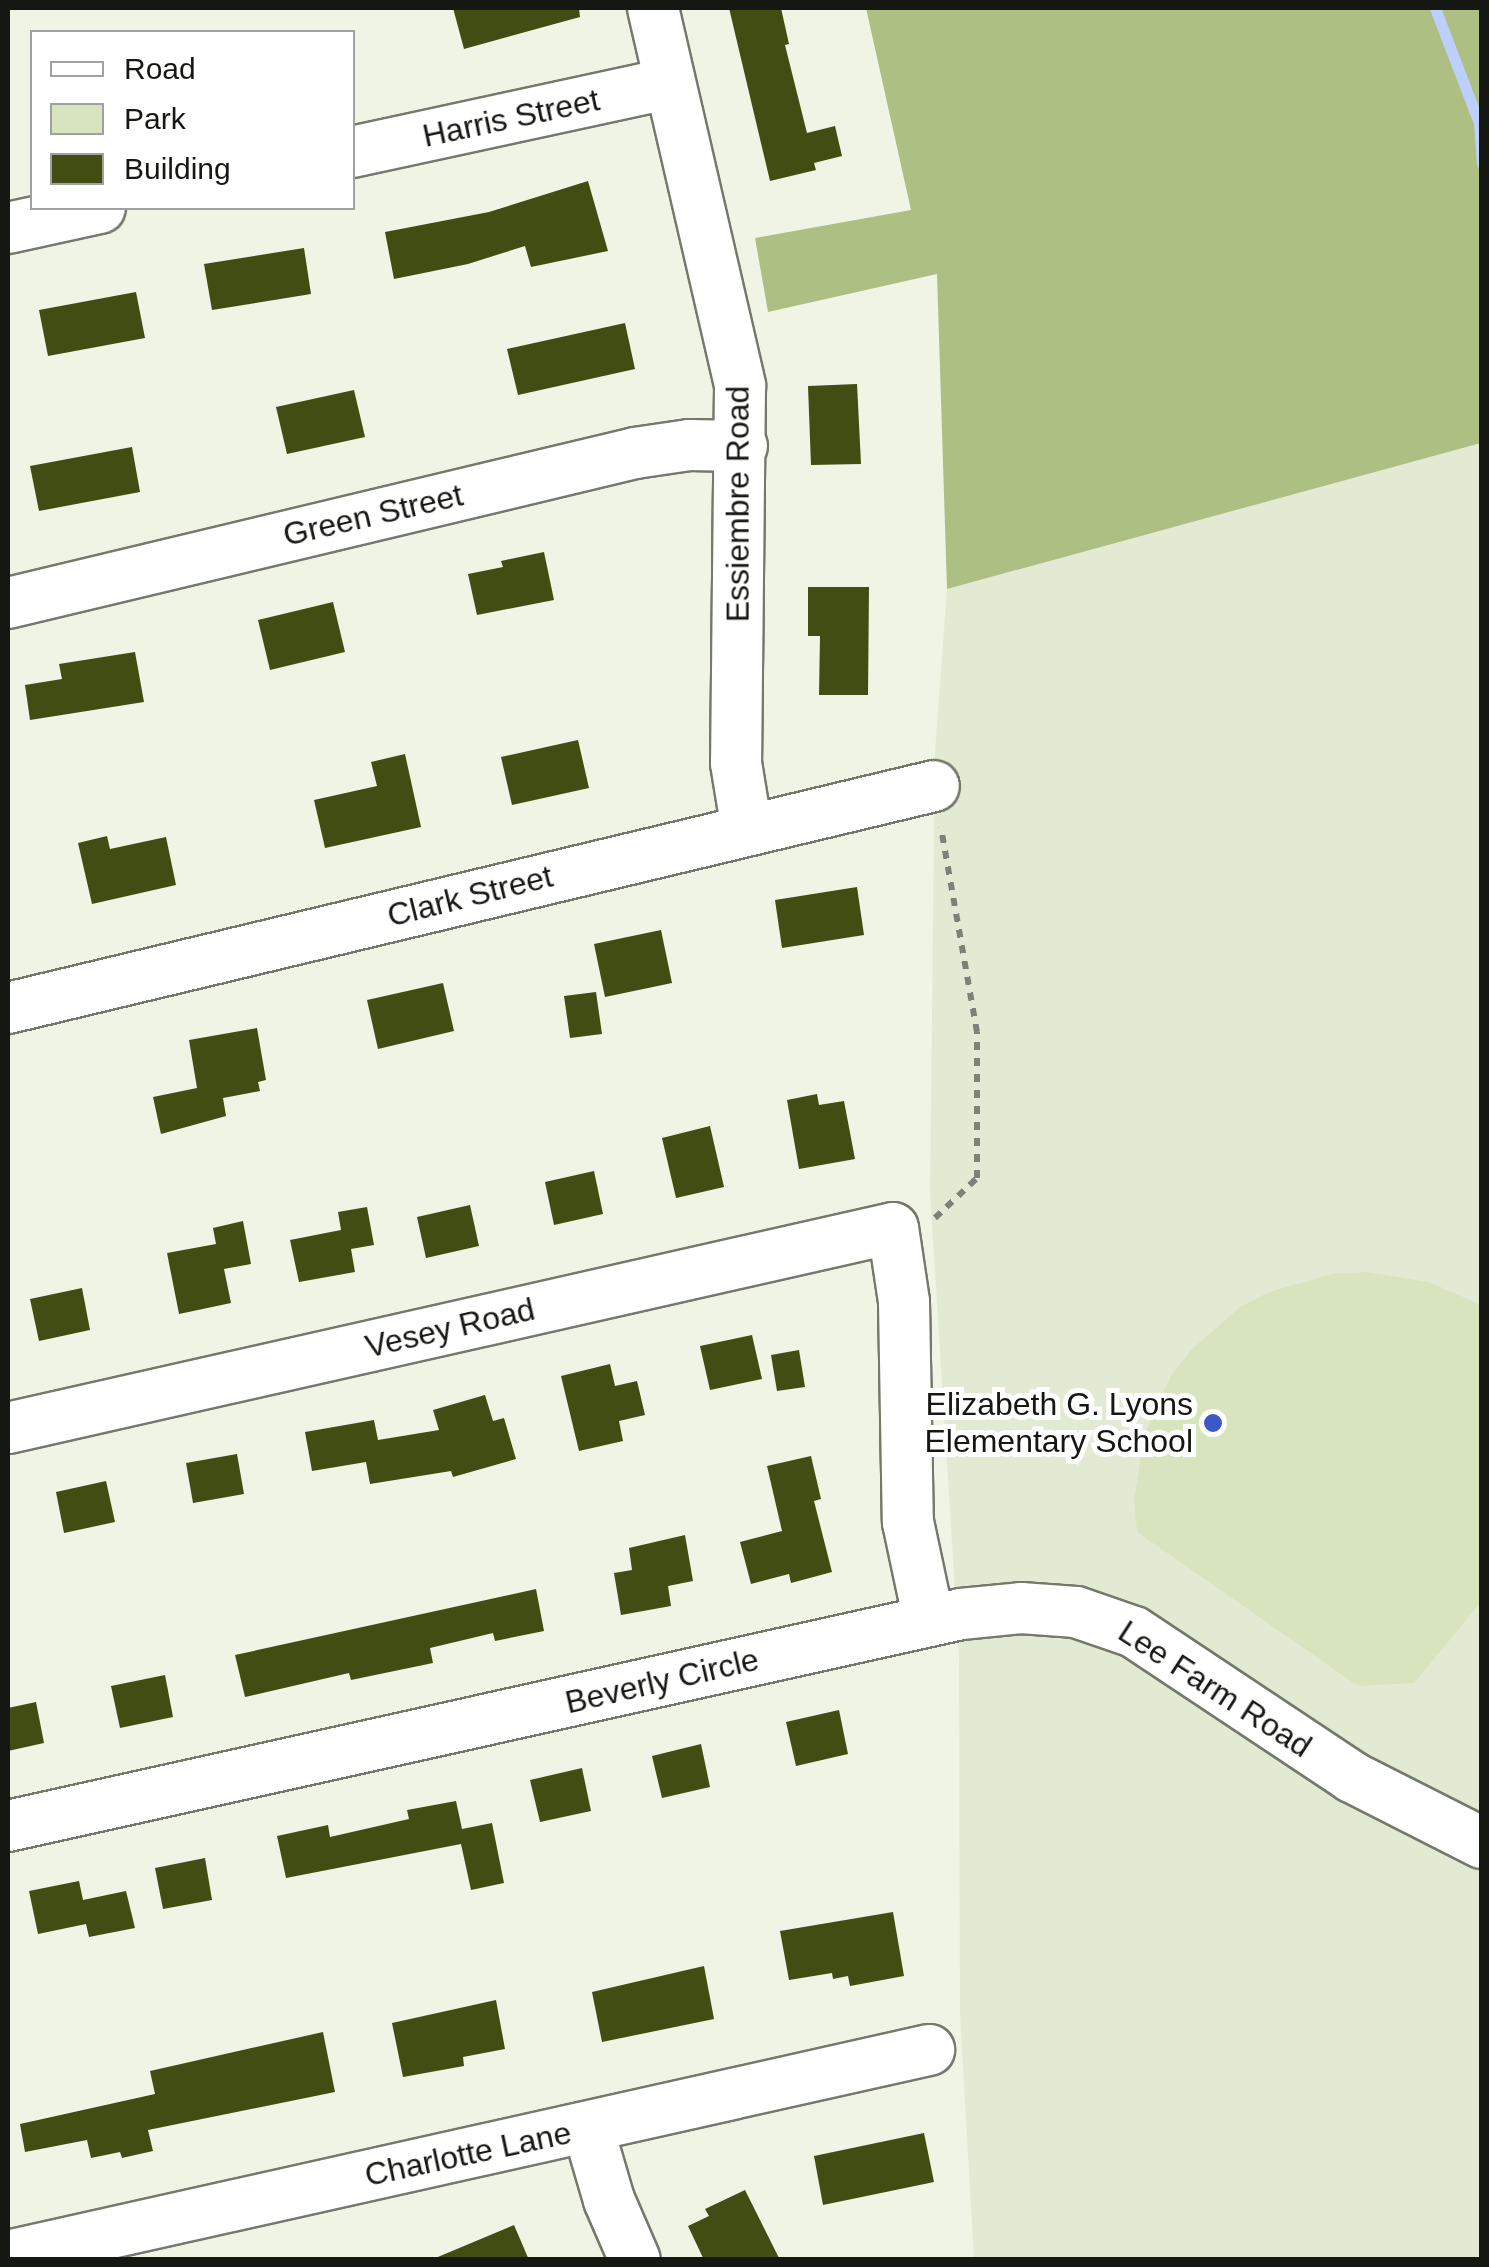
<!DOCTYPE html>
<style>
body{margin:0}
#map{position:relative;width:1489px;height:2267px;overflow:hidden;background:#eff4e5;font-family:Arial,sans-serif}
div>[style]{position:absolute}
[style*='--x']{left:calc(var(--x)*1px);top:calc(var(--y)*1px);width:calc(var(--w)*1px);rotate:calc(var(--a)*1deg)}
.built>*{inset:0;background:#e3ead3}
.green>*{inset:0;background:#d8e4bd}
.forest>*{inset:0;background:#aebf83}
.stream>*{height:11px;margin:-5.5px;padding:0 5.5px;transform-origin:5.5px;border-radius:5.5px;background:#bdcffc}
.building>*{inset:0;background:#414d12}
.path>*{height:6px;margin-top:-3px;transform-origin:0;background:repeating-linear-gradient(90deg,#7e8177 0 8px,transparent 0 16px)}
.roads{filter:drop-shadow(2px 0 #75796c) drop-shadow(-2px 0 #75796c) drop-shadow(0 2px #75796c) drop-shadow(0 -2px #75796c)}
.minor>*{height:50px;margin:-25px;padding:0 25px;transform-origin:25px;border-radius:25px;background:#fff}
.dots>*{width:28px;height:28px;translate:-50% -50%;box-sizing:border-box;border:5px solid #fff;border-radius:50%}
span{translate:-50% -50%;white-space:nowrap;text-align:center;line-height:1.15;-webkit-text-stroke:10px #fff;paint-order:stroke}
.street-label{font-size:32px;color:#151712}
.poi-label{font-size:32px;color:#151712}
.right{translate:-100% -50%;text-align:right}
.frame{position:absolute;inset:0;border:10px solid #151712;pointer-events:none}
.legend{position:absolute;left:30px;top:30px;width:325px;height:180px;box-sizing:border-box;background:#fff;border:2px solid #a1a2a0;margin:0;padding:12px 18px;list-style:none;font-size:30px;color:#151712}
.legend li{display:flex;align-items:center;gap:20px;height:50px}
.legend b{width:50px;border:2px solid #a1a2a0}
</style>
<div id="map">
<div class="built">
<i style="clip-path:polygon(1481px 443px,1481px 2259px,974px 2259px,960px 2015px,959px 1654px,930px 1192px,935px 752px,947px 589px)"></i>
</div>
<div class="green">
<i style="clip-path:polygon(1365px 1272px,1429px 1282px,1481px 1305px,1481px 1602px,1414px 1683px,1358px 1686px,1137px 1532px,1134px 1500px,1144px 1435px,1171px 1376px,1191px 1350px,1240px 1307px,1269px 1292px,1332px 1274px)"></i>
</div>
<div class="forest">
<i style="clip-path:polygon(866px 8px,1481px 8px,1481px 443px,947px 589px,937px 274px,768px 312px,755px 238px,911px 210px)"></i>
</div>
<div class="stream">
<i style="--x:1435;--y:8;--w:123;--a:69.1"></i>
<i style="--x:1479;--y:123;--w:41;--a:85.8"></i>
</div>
<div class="building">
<i style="clip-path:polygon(453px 8px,579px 8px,580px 17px,464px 49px)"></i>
<i style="clip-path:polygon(729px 8px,781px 8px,789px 44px,785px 45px,807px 133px,835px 126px,842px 156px,814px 163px,816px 170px,770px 181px)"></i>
<i style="clip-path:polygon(588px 181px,608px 251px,531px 267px,525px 246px,468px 264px,394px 279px,385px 232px,489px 212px)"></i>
<i style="clip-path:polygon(304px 248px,311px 294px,212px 310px,204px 264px)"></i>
<i style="clip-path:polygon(136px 292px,145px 338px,48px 356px,39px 310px)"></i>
<i style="clip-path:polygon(625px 323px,635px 369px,518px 395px,507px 349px)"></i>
<i style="clip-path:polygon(857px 384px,861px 464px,811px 465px,808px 386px)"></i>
<i style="clip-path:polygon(354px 390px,365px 437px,287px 454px,276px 407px)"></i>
<i style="clip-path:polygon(132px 447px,140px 492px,39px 511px,30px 466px)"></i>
<i style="clip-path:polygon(544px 552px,554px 600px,477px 615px,468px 574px,503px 567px,501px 561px)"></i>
<i style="clip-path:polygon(808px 587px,869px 587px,868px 695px,819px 695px,820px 636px,808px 636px)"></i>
<i style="clip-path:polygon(333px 602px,345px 652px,270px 670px,258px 620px)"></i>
<i style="clip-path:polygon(135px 652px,144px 702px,30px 720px,25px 685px,62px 679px,59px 664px)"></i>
<i style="clip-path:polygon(578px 740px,589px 788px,512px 805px,501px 757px)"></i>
<i style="clip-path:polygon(405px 754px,421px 827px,325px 848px,314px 800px,377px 786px,371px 762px)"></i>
<i style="clip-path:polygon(107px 836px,110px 849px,166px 837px,176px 885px,92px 904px,78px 843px)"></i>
<i style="clip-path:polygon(857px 887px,864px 935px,782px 948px,775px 900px)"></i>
<i style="clip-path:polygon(661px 930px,672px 983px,605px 997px,594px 944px)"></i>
<i style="clip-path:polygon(443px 983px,454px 1031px,378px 1049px,367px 1000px)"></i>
<i style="clip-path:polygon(596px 992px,602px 1034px,570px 1038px,564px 996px)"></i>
<i style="clip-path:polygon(257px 1028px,266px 1080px,258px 1082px,260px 1091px,223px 1098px,226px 1116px,161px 1134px,153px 1097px,197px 1088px,189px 1040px)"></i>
<i style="clip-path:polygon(817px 1094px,819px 1105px,844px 1101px,855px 1159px,799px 1169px,787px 1100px)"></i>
<i style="clip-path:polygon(710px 1126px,724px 1187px,676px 1198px,662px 1138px)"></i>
<i style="clip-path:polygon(594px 1171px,603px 1214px,554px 1225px,545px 1182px)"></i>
<i style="clip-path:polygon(470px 1205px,479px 1246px,426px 1258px,417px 1217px)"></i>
<i style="clip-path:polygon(367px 1207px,374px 1245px,351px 1249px,355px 1272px,299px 1282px,290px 1240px,341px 1230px,338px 1212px)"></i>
<i style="clip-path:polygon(243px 1221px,251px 1264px,224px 1269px,231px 1303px,179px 1314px,167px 1253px,216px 1244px,213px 1228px)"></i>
<i style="clip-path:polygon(82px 1288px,90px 1330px,39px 1341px,30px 1299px)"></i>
<i style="clip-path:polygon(752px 1335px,762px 1379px,710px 1390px,700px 1346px)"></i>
<i style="clip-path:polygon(799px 1350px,805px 1387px,777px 1391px,771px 1355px)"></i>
<i style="clip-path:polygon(610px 1364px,615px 1386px,637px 1381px,645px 1415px,619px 1421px,623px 1441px,579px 1451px,561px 1376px)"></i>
<i style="clip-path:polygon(485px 1395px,493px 1421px,504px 1418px,516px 1459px,453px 1477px,451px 1471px,370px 1484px,366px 1462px,312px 1471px,305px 1432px,374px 1420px,378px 1440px,439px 1430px,433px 1410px)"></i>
<i style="clip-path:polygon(237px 1454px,244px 1494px,193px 1503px,186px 1463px)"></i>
<i style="clip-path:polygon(811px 1456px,821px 1499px,814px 1501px,832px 1572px,791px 1583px,789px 1574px,751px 1584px,740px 1542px,782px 1531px,767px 1466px)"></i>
<i style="clip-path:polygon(106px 1481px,115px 1522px,64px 1533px,56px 1492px)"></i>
<i style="clip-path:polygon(685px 1535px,693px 1581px,668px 1586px,671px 1606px,621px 1615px,614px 1573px,632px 1570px,629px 1548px)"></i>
<i style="clip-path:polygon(536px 1589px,544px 1631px,495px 1641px,493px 1633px,430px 1648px,433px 1663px,351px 1680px,349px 1673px,245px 1697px,235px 1655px)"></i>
<i style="clip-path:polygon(165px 1675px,173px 1717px,120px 1728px,111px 1686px)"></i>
<i style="clip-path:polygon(36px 1702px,44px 1743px,8px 1751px,8px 1708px)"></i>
<i style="clip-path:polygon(839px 1710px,848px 1754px,796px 1766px,786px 1722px)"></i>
<i style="clip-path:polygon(701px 1744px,710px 1787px,662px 1798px,652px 1756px)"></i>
<i style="clip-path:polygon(582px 1768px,591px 1811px,540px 1822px,530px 1780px)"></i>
<i style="clip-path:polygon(456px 1801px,462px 1829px,492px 1823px,504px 1883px,471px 1890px,461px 1844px,286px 1878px,277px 1836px,328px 1825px,330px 1837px,409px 1819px,407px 1810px)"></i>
<i style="clip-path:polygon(205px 1858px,212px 1900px,163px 1909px,155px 1868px)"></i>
<i style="clip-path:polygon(79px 1881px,83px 1900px,126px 1891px,135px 1928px,89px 1937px,86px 1924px,38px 1934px,29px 1891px)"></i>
<i style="clip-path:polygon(893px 1912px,904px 1976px,850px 1986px,848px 1976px,833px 1979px,832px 1973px,789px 1980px,780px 1931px)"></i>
<i style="clip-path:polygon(704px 1966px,714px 2019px,602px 2042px,592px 1992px)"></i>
<i style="clip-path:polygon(496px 2000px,505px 2049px,463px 2057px,464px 2066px,403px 2077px,392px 2023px)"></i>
<i style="clip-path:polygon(323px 2032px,335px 2092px,148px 2130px,153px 2151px,122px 2158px,120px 2152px,91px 2158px,87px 2140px,25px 2152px,20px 2124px,155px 2094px,150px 2071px)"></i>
<i style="clip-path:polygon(924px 2133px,934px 2182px,823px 2205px,814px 2156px)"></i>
<i style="clip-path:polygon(745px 2190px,780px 2260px,704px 2260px,688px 2226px,709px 2216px,705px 2209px)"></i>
<i style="clip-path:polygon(514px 2225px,529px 2260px,433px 2260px,433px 2259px)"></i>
</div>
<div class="path">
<i style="--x:935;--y:1218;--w:58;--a:-43.6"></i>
<i style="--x:977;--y:1178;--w:146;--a:-90"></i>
<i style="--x:977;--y:1032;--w:208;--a:-100"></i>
</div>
<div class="roads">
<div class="minor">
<i style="--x:653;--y:8;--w:388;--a:77"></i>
<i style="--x:740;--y:386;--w:377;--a:90.6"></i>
<i style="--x:736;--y:763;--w:68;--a:80.7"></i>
<i style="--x:352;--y:152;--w:325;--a:-12.2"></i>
<i style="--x:8;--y:228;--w:94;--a:-12.3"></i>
<i style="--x:8;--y:603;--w:645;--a:-13.45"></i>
<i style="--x:635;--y:453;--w:55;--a:-8.4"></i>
<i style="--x:689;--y:445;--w:53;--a:1.1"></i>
<i style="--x:8;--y:1008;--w:952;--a:-13.48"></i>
<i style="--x:8;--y:1428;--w:907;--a:-12.73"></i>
<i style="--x:893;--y:1228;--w:75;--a:81.5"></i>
<i style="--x:904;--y:1302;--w:220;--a:89"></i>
<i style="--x:908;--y:1522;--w:101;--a:78"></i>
<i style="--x:8;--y:1826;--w:976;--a:-12.54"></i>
<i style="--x:961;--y:1614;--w:60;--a:-5.7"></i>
<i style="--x:1021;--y:1608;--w:55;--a:4.2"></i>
<i style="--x:1076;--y:1612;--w:61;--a:19"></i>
<i style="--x:1134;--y:1632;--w:262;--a:33.6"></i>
<i style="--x:1352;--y:1777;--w:146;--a:26.9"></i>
<i style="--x:588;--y:2128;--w:75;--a:73.7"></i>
<i style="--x:609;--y:2200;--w:65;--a:66.6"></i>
<i style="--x:8;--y:2256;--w:944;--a:-12.61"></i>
</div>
</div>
<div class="dots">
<i style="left:1213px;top:1423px;background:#3a58c9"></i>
</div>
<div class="street-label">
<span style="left:511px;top:118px;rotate:-12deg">Harris Street</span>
<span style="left:738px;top:504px;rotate:-90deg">Essiembre Road</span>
<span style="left:373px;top:515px;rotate:-13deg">Green Street</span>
<span style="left:470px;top:896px;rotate:-14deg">Clark Street</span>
<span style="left:450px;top:1328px;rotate:-13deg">Vesey Road</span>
<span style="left:662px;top:1681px;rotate:-13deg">Beverly Circle</span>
<span style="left:1215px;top:1689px;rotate:33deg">Lee Farm Road</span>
<span style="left:468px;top:2154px;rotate:-12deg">Charlotte Lane</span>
</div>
<div class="poi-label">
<span class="right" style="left:1193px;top:1423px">Elizabeth G. Lyons<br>Elementary School</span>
</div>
<div class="frame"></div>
<ul class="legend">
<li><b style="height:12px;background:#fff"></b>Road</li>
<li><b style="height:28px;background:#d8e4bd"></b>Park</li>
<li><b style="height:28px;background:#414d12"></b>Building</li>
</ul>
</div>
